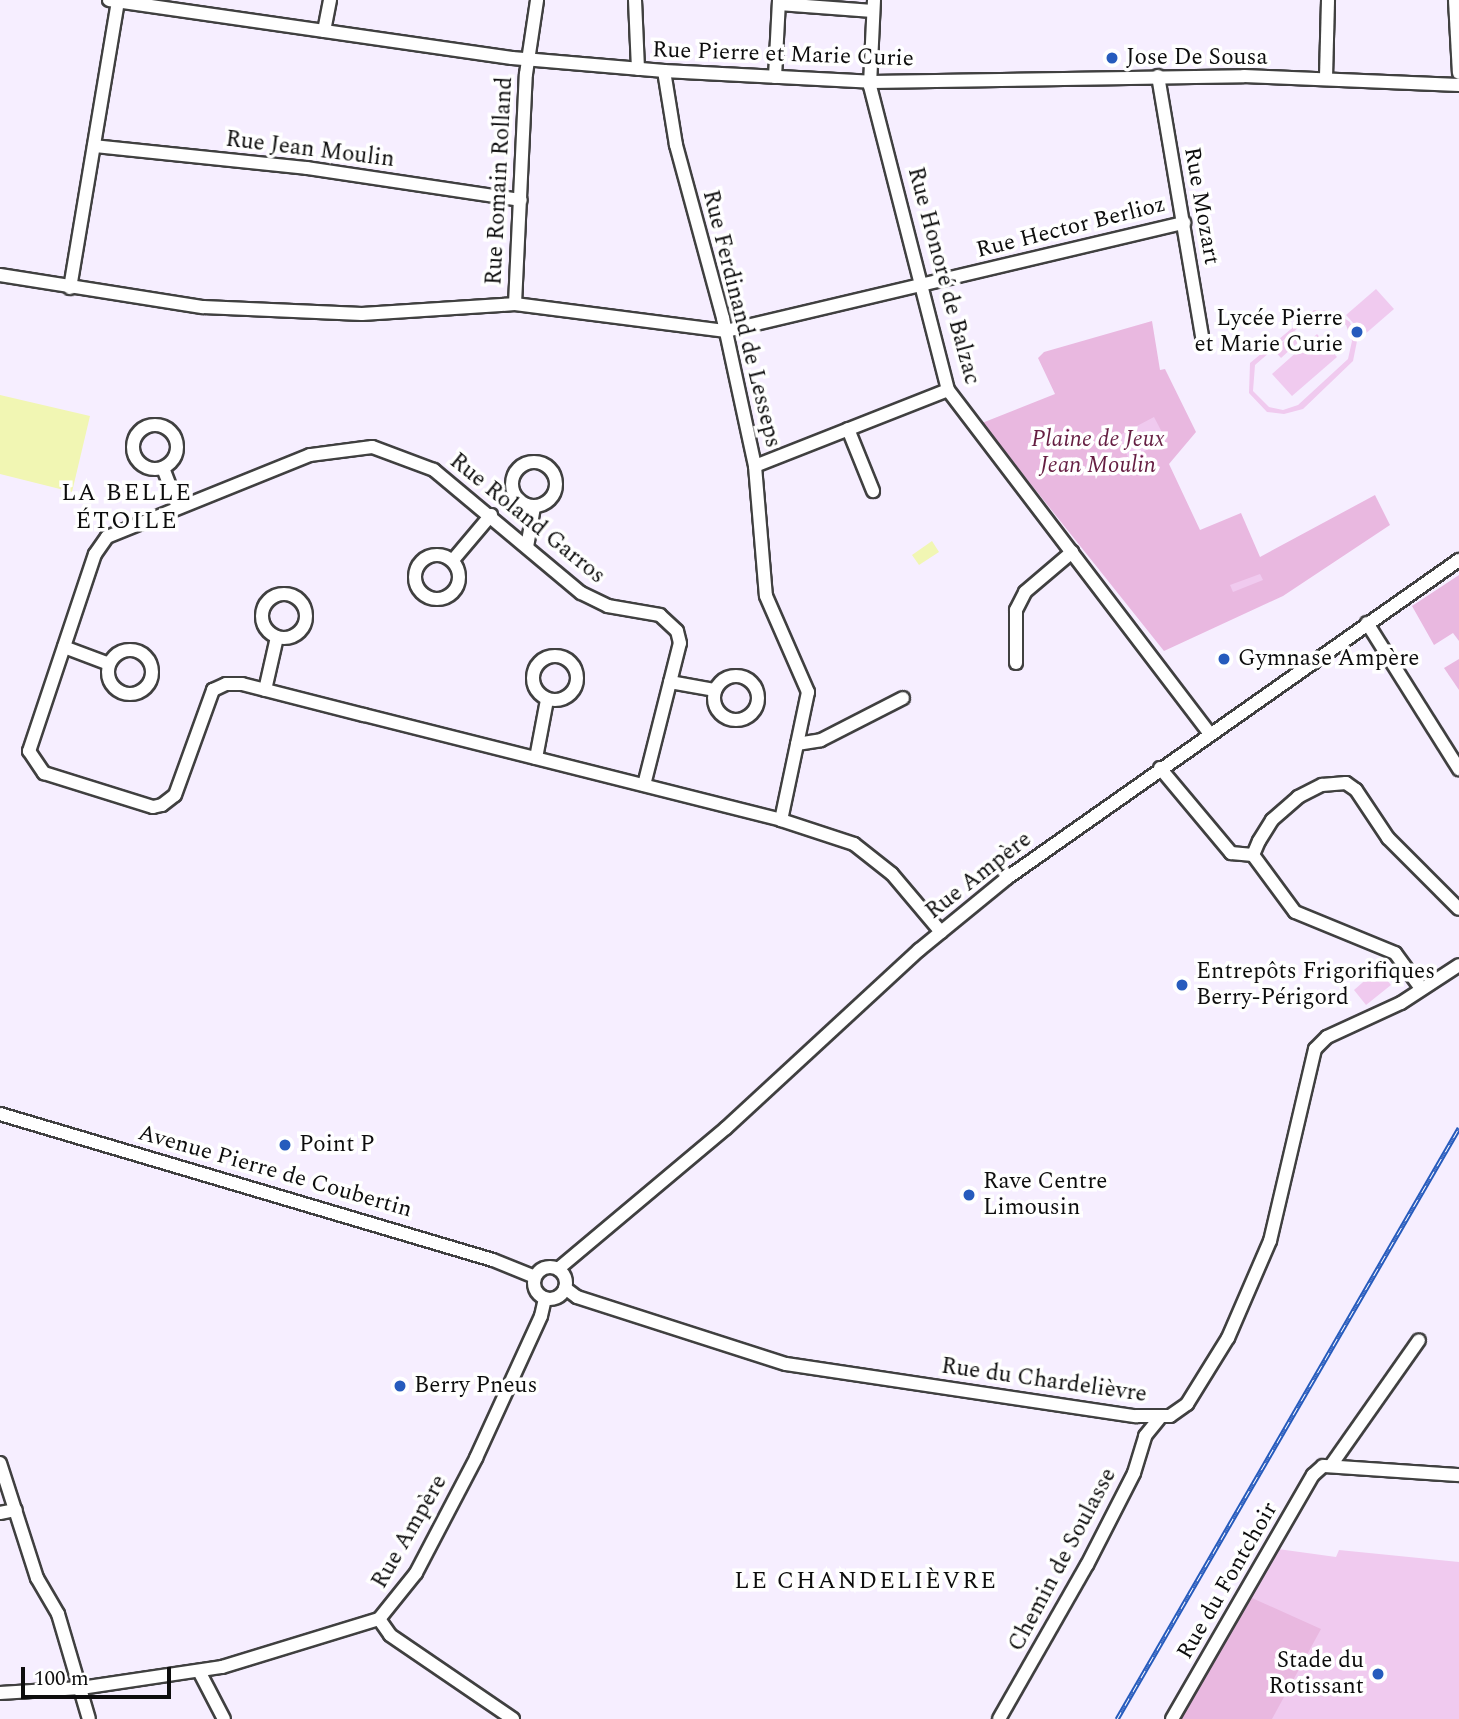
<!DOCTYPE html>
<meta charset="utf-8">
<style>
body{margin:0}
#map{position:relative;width:1459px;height:1719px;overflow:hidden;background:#f6eeff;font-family:Spectral,serif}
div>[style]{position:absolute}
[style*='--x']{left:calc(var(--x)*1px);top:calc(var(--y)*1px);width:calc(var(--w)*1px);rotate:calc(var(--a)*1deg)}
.green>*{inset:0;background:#e9b8e0}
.pitch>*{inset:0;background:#f0caef}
.water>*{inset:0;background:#f1f6b3}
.roads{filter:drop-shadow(2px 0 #404040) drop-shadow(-2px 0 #404040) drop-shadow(0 2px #404040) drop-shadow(0 -2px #404040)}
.minor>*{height:12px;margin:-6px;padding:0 6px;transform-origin:6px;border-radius:6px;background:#fff}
.minor>.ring{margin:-6px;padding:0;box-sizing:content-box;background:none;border:12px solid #fff;border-radius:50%}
.rail>*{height:5px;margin-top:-2.5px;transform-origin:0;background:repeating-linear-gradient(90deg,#fff 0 8px,#265bbd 0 16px);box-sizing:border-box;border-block:2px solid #265bbd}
.dots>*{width:19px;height:19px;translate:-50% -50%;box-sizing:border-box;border:4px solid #fff;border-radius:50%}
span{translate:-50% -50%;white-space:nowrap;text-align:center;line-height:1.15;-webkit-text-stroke:7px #fff;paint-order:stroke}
.street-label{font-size:23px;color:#0d0d0d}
.poi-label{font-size:23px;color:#0d0d0d}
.left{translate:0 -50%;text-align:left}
.right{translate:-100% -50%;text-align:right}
.park-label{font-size:23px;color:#651e42;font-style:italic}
.neighbourhood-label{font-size:24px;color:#0d0d0d;letter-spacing:2px}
.scale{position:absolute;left:21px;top:1667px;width:150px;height:32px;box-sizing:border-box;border:4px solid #0d0d0d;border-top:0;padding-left:9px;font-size:21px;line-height:24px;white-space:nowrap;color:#0d0d0d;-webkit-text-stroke:5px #fff;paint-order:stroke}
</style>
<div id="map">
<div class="green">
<i style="clip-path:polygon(1152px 321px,1160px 370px,1165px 369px,1196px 432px,1169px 464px,1200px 530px,1241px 513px,1260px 557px,1375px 495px,1390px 525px,1283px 596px,1164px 651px,982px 423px,1055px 394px,1038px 358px,1044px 352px)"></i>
<i style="clip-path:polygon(1459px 575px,1459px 641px,1453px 633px,1434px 645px,1412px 606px)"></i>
<i style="clip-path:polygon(1459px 659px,1459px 690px,1444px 668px)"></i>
<i style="clip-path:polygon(1262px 1582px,1318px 1607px,1336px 1719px,1177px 1719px,1254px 1583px)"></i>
</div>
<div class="pitch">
<i style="clip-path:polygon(1376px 289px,1394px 309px,1364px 335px,1346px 315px)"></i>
<i style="clip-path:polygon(evenodd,1314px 310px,1334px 311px,1350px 322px,1357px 341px,1353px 361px,1303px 409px,1284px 414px,1267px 412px,1249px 393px,1250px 363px,1314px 310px,1313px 315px,1329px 315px,1346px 325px,1352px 341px,1348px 359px,1298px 405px,1283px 410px,1269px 407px,1253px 391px,1255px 365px,1313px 315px)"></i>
<i style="clip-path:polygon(1295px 331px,1302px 339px,1281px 358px,1274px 350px)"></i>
<i style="clip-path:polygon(1317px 334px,1337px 357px,1292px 396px,1272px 374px)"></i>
<i style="clip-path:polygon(1154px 417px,1166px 440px,1129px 459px,1118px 436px)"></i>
<i style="clip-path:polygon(1260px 574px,1263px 580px,1233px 592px,1230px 585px)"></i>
<i style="clip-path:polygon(1378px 969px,1391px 985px,1366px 1005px,1354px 990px)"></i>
<i style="clip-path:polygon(1278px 1549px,1336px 1557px,1339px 1550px,1459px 1562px,1459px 1719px,1272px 1719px,1321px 1629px,1252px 1598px)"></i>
</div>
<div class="water">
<i style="clip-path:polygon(0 395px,90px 416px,72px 492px,0 474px)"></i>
<i style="clip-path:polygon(932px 541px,939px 552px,919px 565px,912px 555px)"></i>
</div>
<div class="roads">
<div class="minor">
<i style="--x:109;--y:0;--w:407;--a:8.2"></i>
<i style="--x:512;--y:58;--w:153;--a:4.9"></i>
<i style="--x:664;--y:71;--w:207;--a:3"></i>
<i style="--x:871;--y:82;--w:373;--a:-0.9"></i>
<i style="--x:1244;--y:76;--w:215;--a:2.4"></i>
<i style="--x:635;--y:0;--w:69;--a:87.5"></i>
<i style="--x:874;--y:0;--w:86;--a:92.7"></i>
<i style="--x:870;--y:86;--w:314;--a:75.6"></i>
<i style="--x:948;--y:390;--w:431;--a:52.7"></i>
<i style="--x:1455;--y:0;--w:73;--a:86.9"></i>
<i style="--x:779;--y:4;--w:94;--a:4.3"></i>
<i style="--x:324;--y:31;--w:32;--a:-79"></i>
<i style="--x:664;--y:71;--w:75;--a:80.8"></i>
<i style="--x:676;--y:145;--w:179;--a:74.8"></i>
<i style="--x:723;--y:318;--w:151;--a:77.8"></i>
<i style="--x:755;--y:466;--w:130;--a:85.2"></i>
<i style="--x:766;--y:596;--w:105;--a:66.4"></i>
<i style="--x:808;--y:692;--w:131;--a:101.9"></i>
<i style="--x:1158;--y:76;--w:271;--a:80.4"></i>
<i style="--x:775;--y:77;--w:77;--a:-87"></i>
<i style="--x:1326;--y:77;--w:77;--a:-88.5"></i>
<i style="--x:94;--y:146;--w:214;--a:5.9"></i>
<i style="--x:307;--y:168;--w:216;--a:8.5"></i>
<i style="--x:0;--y:275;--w:206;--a:9"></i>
<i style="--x:203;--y:307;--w:159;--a:2.5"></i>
<i style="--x:362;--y:314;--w:153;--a:-3.7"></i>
<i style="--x:515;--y:304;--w:213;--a:7.3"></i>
<i style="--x:726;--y:331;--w:471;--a:-13.3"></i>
<i style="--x:70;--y:288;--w:290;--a:-80.5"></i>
<i style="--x:515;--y:304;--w:230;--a:-87.3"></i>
<i style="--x:526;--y:74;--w:75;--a:-81.5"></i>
<i class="ring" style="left:133px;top:425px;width:32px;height:32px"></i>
<i style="--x:848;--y:429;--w:67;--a:68"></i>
<i class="ring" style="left:512px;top:462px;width:32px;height:32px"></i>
<i style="--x:755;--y:466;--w:207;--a:-21.5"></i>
<i style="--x:163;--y:468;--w:42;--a:69"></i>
<i style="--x:527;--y:547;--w:41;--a:-80.1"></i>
<i class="ring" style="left:415px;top:555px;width:32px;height:32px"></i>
<i style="--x:453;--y:560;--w:59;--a:-49.8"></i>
<i class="ring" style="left:262px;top:594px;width:32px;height:32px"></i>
<i style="--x:1367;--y:623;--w:173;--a:57.8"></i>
<i style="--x:64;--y:647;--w:48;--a:20.7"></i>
<i class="ring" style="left:108px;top:650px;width:32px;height:32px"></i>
<i class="ring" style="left:533px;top:656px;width:32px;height:32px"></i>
<i style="--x:1016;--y:663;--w:53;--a:-90"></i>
<i style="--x:1016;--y:610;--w:20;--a:-63"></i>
<i style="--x:1025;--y:592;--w:62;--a:-40.4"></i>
<i class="ring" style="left:714px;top:676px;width:32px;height:32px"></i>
<i style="--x:670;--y:682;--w:46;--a:10.1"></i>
<i style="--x:265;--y:690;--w:54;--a:-77.2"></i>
<i style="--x:797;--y:744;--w:24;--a:-9"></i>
<i style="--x:821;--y:740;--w:92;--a:-27.1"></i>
<i style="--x:536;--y:758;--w:59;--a:-79.3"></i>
<i style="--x:1160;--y:768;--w:111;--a:50.1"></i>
<i style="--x:1231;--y:853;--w:22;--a:5"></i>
<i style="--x:644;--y:785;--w:146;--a:-75.8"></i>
<i style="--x:680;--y:643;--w:12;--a:-104"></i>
<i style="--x:677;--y:631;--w:23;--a:-137"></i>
<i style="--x:660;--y:615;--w:53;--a:-170.2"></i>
<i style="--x:608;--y:606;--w:30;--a:-154"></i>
<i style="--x:581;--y:593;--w:192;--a:-140.1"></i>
<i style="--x:434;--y:470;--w:66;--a:-159.6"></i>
<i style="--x:372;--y:447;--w:63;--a:172.6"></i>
<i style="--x:310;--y:455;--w:219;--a:158"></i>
<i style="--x:107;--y:537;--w:21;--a:125"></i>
<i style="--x:95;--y:554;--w:208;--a:108.5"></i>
<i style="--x:29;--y:751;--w:27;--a:56"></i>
<i style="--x:44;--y:773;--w:114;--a:17.3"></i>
<i style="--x:153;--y:807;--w:9;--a:-13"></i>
<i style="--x:162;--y:805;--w:16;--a:-38"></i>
<i style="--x:175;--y:795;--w:112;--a:-70.1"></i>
<i style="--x:213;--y:690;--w:14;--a:-25"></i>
<i style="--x:226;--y:684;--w:16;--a:0"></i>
<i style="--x:242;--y:684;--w:126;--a:14.3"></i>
<i style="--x:364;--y:715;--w:430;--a:14.1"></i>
<i style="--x:781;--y:820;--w:77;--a:18.2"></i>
<i style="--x:854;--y:844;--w:48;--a:38.3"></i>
<i style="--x:892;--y:874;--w:76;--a:49.8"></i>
<i style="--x:1420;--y:987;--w:42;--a:-126.3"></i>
<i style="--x:1395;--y:953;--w:108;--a:-157.7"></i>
<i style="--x:1295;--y:912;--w:71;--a:-126.4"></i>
<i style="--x:1253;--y:855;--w:15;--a:-67"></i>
<i style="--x:1259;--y:841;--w:25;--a:-58"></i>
<i style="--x:1272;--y:820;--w:35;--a:-41"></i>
<i style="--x:1298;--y:797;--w:27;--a:-27"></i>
<i style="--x:1322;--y:785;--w:24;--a:-5"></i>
<i style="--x:1346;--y:783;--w:12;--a:35"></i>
<i style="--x:1356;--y:790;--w:58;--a:56.3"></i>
<i style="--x:1388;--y:838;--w:100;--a:45"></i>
<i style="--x:0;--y:1114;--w:514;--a:16.5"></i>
<i style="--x:493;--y:1260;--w:45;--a:22"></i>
<i class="ring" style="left:534px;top:1267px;width:20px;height:20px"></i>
<i style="--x:558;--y:1269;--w:219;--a:-40"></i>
<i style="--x:726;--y:1128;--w:263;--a:-42.7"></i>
<i style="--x:919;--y:950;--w:114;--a:-39.3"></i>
<i style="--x:1007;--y:878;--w:553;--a:-35.13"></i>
<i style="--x:565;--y:1288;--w:15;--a:37"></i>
<i style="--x:577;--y:1297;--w:219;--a:17.8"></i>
<i style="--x:786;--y:1364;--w:354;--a:8.5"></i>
<i style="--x:1136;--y:1416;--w:34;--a:0"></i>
<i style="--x:1170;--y:1416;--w:21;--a:-35"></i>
<i style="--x:1187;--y:1404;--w:78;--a:-58.2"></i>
<i style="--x:1228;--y:1338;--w:106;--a:-66.6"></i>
<i style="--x:1270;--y:1241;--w:197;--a:-76.8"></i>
<i style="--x:1315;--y:1049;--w:17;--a:-45"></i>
<i style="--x:1327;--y:1037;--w:81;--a:-24.7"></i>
<i style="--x:1401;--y:1003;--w:69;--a:-33.2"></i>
<i style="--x:0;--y:1463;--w:121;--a:72.2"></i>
<i style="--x:37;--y:1578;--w:42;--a:59.7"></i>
<i style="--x:58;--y:1614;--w:109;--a:73.6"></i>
<i style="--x:1332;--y:1464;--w:151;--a:-54.9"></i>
<i style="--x:0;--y:1513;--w:16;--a:-11"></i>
<i style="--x:379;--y:1619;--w:19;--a:55"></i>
<i style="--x:390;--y:1635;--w:149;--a:34.3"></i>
<i style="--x:199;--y:1671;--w:54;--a:62.5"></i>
<i style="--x:0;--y:1693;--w:81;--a:-3.5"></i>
<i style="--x:81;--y:1688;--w:143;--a:-8.5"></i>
<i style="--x:222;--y:1667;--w:164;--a:-17"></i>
<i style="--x:379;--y:1619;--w:59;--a:-51.2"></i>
<i style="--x:416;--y:1573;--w:130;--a:-62.4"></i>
<i style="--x:476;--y:1458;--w:156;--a:-65.4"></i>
<i style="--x:541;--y:1316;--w:18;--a:-77"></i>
<i style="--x:999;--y:1719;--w:177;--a:-60.3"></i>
<i style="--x:1087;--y:1565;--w:103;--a:-62.9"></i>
<i style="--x:1134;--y:1473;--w:39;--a:-73"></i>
<i style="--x:1145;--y:1436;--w:22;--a:-51"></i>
<i style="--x:1172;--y:1719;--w:282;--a:-60"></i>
<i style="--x:1313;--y:1475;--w:13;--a:-42"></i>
<i style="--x:1323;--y:1466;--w:136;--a:3.8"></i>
</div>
</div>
<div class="rail">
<i style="--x:1117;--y:1719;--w:683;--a:-59.94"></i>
</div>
<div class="dots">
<i style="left:1112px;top:58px;background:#265bbd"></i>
<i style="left:1357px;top:332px;background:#265bbd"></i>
<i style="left:1224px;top:659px;background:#265bbd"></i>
<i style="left:1182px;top:985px;background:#265bbd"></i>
<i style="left:285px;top:1145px;background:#265bbd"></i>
<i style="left:969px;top:1195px;background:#265bbd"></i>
<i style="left:400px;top:1386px;background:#265bbd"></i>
<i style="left:1378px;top:1674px;background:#265bbd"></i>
</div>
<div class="street-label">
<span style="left:783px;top:55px;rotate:2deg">Rue Pierre et Marie Curie</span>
<span style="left:310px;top:150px;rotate:7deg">Rue Jean Moulin</span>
<span style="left:500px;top:181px;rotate:-87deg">Rue Romain Rolland</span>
<span style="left:1201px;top:206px;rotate:80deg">Rue Mozart</span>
<span style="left:1071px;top:228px;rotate:-14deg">Rue Hector Berlioz</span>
<span style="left:943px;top:276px;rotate:75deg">Rue Honoré de Balzac</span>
<span style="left:741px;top:319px;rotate:76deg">Rue Ferdinand de Lesseps</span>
<span style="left:527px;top:519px;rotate:39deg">Rue Roland Garros</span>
<span style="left:979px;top:876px;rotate:-38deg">Rue Ampère</span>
<span style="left:275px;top:1172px;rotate:16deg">Avenue Pierre de Coubertin</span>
<span style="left:1044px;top:1381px;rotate:8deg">Rue du Chardelièvre</span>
<span style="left:410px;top:1532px;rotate:-60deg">Rue Ampère</span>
<span style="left:1063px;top:1560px;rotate:-62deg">Chemin de Soulasse</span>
<span style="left:1228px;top:1581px;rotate:-60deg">Rue du Fontchoir</span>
</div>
<div class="poi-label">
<span class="left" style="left:1126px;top:58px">Jose De Sousa</span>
<span class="right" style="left:1343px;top:332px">Lycée Pierre<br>et Marie Curie</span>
<span class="left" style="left:1238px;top:659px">Gymnase Ampère</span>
<span class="left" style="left:1196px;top:985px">Entrepôts Frigorifiques<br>Berry-Périgord</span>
<span class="left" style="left:299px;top:1145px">Point P</span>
<span class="left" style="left:983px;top:1195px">Rave Centre<br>Limousin</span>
<span class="left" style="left:414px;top:1386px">Berry Pneus</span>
<span class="right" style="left:1364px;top:1674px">Stade du<br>Rotissant</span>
</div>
<div class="park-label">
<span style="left:1098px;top:453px">Plaine de Jeux<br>Jean Moulin</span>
</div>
<div class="neighbourhood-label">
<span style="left:127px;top:508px">LA BELLE<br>ÉTOILE</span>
<span style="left:866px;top:1582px">LE CHANDELIÈVRE</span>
</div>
<div class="scale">100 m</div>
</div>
